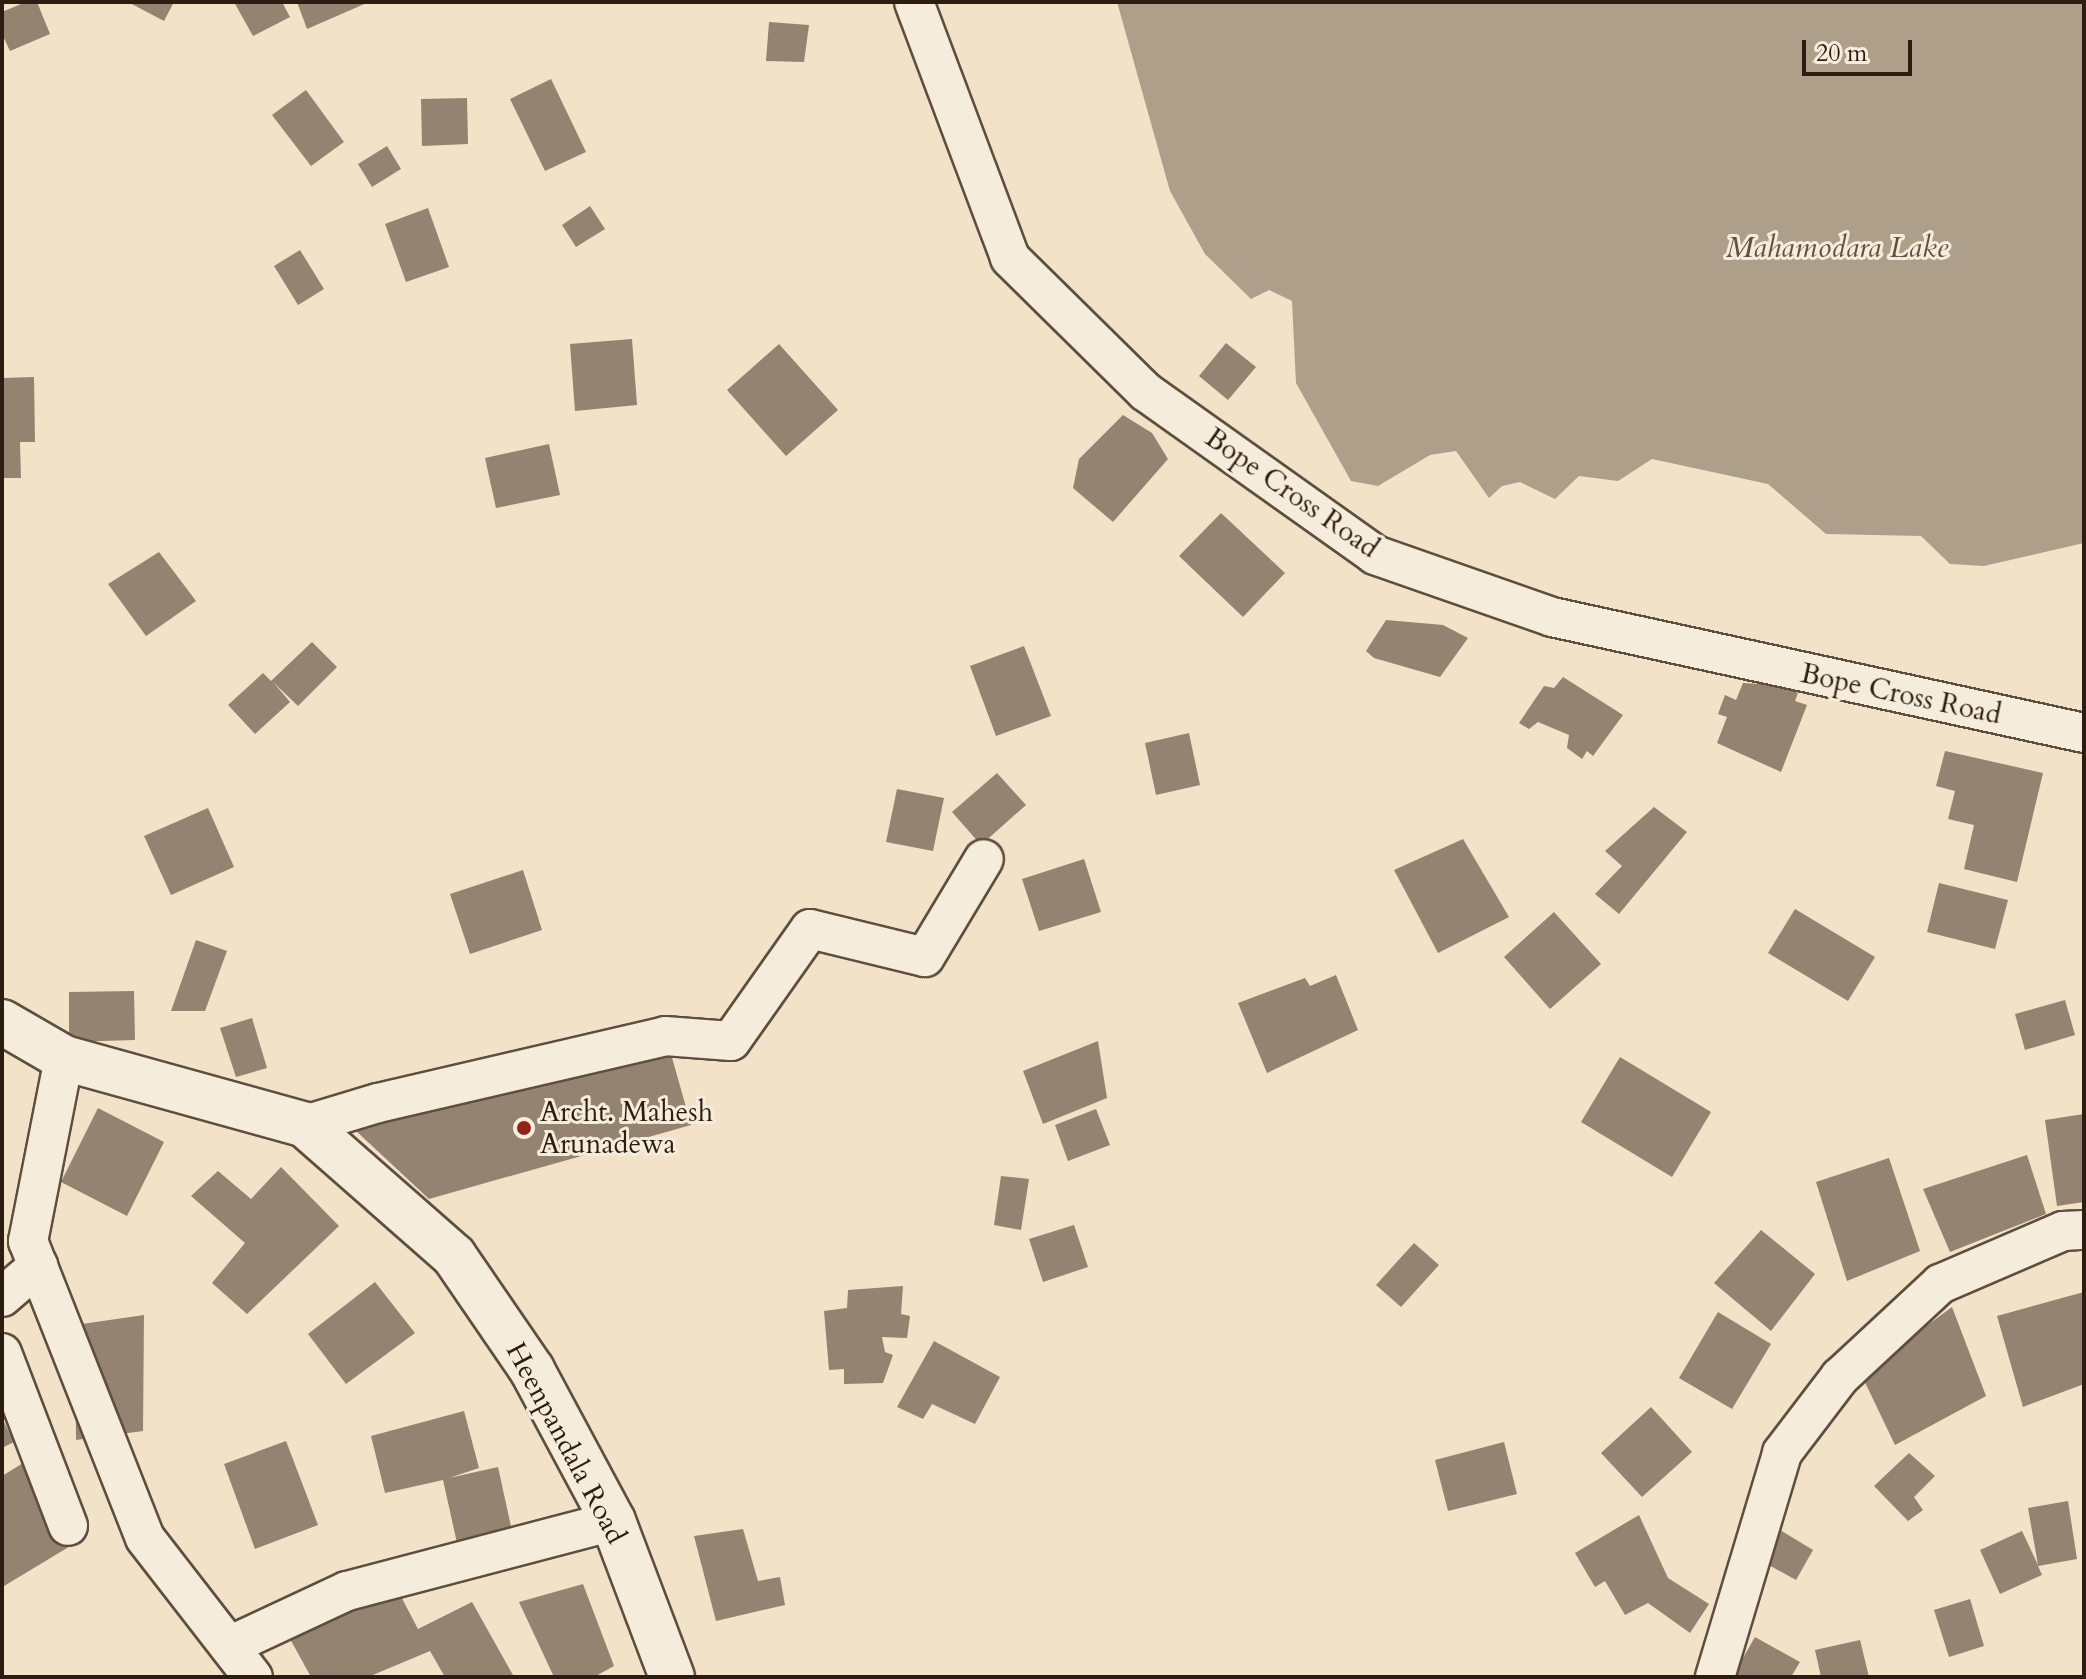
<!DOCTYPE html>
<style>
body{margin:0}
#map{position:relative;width:2086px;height:1679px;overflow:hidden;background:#f1e2c8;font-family:Cardo,serif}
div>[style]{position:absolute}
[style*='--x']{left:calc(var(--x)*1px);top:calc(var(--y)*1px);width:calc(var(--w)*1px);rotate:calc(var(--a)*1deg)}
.water>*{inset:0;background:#ae9f8a}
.building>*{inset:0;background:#938370}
.roads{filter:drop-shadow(2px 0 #5e4e3f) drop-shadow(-2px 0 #5e4e3f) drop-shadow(0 2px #5e4e3f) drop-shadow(0 -2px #5e4e3f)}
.minor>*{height:38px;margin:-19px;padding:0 19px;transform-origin:19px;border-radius:19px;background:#f6ecdb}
.tertiary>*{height:44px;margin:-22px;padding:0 22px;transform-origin:22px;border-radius:22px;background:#f6ecdb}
.dots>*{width:22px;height:22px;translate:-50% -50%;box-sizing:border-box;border:4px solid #f6ecdb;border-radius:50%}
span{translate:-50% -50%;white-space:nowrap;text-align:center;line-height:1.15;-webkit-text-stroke:6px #f6ecdb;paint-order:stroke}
.street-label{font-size:28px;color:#2d1c11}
.poi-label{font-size:28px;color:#2d1c11}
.left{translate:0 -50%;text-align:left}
.water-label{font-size:30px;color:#615041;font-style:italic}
.frame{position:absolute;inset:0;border:4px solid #2d1c11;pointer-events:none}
.scale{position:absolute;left:1802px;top:40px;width:110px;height:36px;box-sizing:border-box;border:4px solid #2d1c11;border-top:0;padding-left:10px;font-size:24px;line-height:28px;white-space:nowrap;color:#2d1c11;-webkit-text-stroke:6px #f6ecdb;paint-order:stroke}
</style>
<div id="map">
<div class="water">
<i style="clip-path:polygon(1117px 2px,2084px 2px,2084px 543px,1984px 566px,1950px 564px,1921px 536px,1826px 534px,1768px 484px,1652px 459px,1618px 481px,1579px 476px,1555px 499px,1520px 482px,1502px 486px,1489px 498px,1456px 451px,1430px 455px,1378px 486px,1351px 481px,1296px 383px,1292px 301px,1269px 290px,1251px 299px,1205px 254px,1170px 191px)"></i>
</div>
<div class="building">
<i style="clip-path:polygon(26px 2px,37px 2px,50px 34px,10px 51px,2px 34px,2px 12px)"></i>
<i style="clip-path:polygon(128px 2px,174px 2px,164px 21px)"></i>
<i style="clip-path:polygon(234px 2px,282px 2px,290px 17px,253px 36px)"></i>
<i style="clip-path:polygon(297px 2px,369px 2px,307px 29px)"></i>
<i style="clip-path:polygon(769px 22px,809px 25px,804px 62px,766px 61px)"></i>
<i style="clip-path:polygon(551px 79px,586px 152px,545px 171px,510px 99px)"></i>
<i style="clip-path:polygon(306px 90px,344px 142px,311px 166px,272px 115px)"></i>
<i style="clip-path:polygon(467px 98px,468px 144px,422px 146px,421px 99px)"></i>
<i style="clip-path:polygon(387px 146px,401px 169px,372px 187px,358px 164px)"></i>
<i style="clip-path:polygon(590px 206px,605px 229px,576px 247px,562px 225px)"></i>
<i style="clip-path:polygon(428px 208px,449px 267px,406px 282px,385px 224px)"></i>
<i style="clip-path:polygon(300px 250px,324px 289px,298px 305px,274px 266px)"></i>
<i style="clip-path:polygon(632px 339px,637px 405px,575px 411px,570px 344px)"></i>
<i style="clip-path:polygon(1226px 343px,1256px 367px,1228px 400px,1199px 376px)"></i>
<i style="clip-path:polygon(779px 344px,838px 410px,786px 456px,727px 390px)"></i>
<i style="clip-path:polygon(34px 377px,35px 442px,20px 442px,21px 478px,2px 478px,2px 378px)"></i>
<i style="clip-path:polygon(1123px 415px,1152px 433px,1168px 459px,1113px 522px,1073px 488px,1079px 459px)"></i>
<i style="clip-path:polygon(549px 444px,560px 495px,496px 508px,485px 458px)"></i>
<i style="clip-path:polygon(1221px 513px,1285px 573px,1243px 617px,1179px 556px)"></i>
<i style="clip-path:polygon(159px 552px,196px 601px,146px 636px,108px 584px)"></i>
<i style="clip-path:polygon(1386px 620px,1443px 625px,1468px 638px,1440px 677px,1374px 658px,1366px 651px)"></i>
<i style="clip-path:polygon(312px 642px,337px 667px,298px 706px,273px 682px,290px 702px,255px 734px,228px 705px,263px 673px,271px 681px)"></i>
<i style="clip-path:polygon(1024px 646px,1051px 716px,996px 736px,970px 666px)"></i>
<i style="clip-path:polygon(1563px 677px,1623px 715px,1593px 756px,1587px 751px,1582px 759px,1567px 748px,1569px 735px,1538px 722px,1529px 729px,1519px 723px,1544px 686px,1554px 688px)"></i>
<i style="clip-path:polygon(1743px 683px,1778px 685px,1798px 693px,1795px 701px,1807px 705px,1781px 772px,1717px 743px,1727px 717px,1718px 714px,1725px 695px,1736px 700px)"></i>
<i style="clip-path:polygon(1189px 733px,1200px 785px,1156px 795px,1145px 743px)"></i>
<i style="clip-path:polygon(1945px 751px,2043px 773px,2017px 882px,1964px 869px,1974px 825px,1948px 819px,1955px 791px,1936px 786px)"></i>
<i style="clip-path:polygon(997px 773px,1026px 805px,981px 845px,952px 812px)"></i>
<i style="clip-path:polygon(897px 789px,944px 798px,933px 851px,886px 842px)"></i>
<i style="clip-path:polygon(1654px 807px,1687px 832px,1619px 914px,1595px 894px,1622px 866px,1605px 851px)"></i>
<i style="clip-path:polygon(208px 808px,234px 867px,171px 895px,144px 836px)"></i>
<i style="clip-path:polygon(1463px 839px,1509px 917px,1438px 953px,1394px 870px)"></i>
<i style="clip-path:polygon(1084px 859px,1101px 912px,1039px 931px,1022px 879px)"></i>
<i style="clip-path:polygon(523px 870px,542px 930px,470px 954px,450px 894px)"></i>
<i style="clip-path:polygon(1939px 883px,2008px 900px,1995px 949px,1927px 932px)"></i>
<i style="clip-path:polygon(1795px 909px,1875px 957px,1848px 1001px,1768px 953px)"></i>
<i style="clip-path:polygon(1554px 912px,1601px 964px,1550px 1009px,1504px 957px)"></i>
<i style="clip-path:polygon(196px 940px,227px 951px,205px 1011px,171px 1011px)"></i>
<i style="clip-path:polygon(1336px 975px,1358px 1030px,1267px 1073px,1238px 1003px,1305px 978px,1310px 986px)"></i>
<i style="clip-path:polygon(134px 991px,135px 1040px,69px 1042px,69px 992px)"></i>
<i style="clip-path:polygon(2065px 1000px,2075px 1035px,2025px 1050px,2015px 1014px)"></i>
<i style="clip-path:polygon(252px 1018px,267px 1068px,236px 1077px,220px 1028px)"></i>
<i style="clip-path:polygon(1098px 1041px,1107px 1098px,1043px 1124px,1023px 1071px)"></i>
<i style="clip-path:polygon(671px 1054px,691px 1125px,429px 1199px,355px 1130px)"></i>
<i style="clip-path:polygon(1620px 1057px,1711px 1112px,1672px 1177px,1581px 1122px)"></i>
<i style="clip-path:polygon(98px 1108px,164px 1142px,127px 1216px,61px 1182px)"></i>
<i style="clip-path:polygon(1096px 1109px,1110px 1145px,1068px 1161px,1055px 1125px)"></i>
<i style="clip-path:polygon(2084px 1114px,2084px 1202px,2057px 1206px,2045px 1120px)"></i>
<i style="clip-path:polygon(2027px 1155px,2046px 1214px,1950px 1252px,1923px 1189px)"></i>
<i style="clip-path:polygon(1889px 1158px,1920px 1251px,1847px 1281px,1816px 1182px)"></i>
<i style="clip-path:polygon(281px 1167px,339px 1226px,247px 1314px,212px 1283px,245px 1243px,191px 1196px,218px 1171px,251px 1199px)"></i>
<i style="clip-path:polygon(1001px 1176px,1029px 1179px,1021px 1230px,994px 1225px)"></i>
<i style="clip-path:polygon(1074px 1225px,1088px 1267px,1043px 1282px,1029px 1239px)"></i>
<i style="clip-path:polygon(1761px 1230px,1815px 1274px,1771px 1331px,1714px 1283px)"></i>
<i style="clip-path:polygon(1414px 1243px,1439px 1265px,1401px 1307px,1376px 1285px)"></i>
<i style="clip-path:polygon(375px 1282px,415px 1333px,346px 1384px,308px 1334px)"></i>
<i style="clip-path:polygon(903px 1286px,901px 1314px,910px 1316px,907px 1338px,882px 1337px,885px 1352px,893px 1355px,883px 1383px,844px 1384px,844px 1369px,829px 1370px,824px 1311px,847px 1308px,848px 1290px)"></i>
<i style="clip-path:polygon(2084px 1292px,2084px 1384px,2023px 1407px,1997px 1316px)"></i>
<i style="clip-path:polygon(1952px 1307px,1986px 1396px,1895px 1445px,1861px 1374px)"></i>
<i style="clip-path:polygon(1718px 1312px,1771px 1344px,1732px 1409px,1679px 1378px)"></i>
<i style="clip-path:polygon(144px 1315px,143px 1431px,76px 1440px,75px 1325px)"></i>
<i style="clip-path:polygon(934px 1341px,1000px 1377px,975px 1424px,932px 1404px,923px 1419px,897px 1407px)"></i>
<i style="clip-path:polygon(1651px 1407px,1692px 1452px,1642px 1497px,1601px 1453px)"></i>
<i style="clip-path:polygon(464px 1411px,479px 1468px,449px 1478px,498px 1467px,514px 1540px,459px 1552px,443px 1480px,385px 1493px,371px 1436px)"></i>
<i style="clip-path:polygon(2px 1418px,14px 1442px,2px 1448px)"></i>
<i style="clip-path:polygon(286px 1441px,318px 1525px,255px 1549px,224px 1464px)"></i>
<i style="clip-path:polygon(1504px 1442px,1517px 1494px,1448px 1511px,1435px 1460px)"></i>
<i style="clip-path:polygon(1909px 1453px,1935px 1476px,1914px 1497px,1923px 1510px,1908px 1521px,1874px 1486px)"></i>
<i style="clip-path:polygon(28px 1460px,77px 1542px,4px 1586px,2px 1476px)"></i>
<i style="clip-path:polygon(2068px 1501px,2077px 1559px,2038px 1566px,2042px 1575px,2000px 1594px,1980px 1550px,2022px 1531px,2038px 1565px,2028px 1508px)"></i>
<i style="clip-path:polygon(1639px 1515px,1668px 1578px,1709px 1604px,1690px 1633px,1648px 1603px,1625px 1615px,1605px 1581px,1595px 1587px,1575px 1553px)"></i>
<i style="clip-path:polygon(1770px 1524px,1813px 1550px,1796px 1580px,1758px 1559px)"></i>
<i style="clip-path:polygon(743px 1529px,758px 1581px,780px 1577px,785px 1605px,716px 1621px,694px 1536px)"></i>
<i style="clip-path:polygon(583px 1584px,614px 1666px,594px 1677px,554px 1677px,519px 1602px)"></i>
<i style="clip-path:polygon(396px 1587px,418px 1629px,472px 1602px,514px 1677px,445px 1677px,430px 1651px,368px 1677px,311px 1677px,289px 1637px)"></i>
<i style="clip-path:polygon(1970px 1599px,1984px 1646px,1949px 1657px,1934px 1610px)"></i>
<i style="clip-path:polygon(1755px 1637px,1800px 1662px,1791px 1677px,1732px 1677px)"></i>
<i style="clip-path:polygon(1860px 1640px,1869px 1677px,1821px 1677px,1815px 1650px)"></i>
</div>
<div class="roads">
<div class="minor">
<i style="--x:914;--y:2;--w:273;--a:69.4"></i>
<i style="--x:1010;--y:258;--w:191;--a:44.6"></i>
<i style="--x:1146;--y:392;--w:281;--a:35.4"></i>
<i style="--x:1375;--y:555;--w:188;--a:19.3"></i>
<i style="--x:1552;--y:617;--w:544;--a:12.3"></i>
<i style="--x:64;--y:1058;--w:187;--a:101.1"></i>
<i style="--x:28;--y:1241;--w:319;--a:68.5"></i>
<i style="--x:145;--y:1538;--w:176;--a:52.2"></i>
<i style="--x:305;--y:1125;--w:76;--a:-16.8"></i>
<i style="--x:378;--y:1103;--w:295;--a:-13.1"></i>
<i style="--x:665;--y:1036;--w:66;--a:4.3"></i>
<i style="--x:731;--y:1041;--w:137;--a:-54.8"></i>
<i style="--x:810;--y:929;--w:118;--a:13.7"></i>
<i style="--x:925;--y:957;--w:114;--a:-59"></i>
<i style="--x:2;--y:1297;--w:48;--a:-40.7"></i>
<i style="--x:2;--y:1353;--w:185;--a:69.1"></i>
<i style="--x:229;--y:1646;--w:130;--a:-25"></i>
<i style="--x:347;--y:1591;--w:275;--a:-14.7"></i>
<i style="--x:1715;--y:1677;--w:234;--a:-73.3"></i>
<i style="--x:1782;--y:1453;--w:96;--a:-52.7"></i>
<i style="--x:1840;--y:1377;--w:137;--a:-42.9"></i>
<i style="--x:1940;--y:1284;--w:134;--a:-23.3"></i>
<i style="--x:2063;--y:1231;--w:21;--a:-3"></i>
</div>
<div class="tertiary">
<i style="--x:2;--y:1022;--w:72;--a:30.1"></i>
<i style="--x:64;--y:1058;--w:250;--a:15.5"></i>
<i style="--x:305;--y:1125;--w:198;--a:41.3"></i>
<i style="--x:454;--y:1256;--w:138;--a:55.6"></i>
<i style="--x:532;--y:1370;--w:171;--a:61.8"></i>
<i style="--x:613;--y:1521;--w:167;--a:69.3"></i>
</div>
</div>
<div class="dots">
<i style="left:524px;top:1128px;background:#8f2418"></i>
</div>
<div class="street-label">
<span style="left:1292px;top:493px;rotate:35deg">Bope Cross Road</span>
<span style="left:1901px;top:694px;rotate:12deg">Bope Cross Road</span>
<span style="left:566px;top:1443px;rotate:62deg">Heenpandala Road</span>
</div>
<div class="poi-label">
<span class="left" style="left:540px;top:1128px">Archt. Mahesh<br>Arunadewa</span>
</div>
<div class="water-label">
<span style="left:1837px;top:248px">Mahamodara Lake</span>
</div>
<div class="frame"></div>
<div class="scale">20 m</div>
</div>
